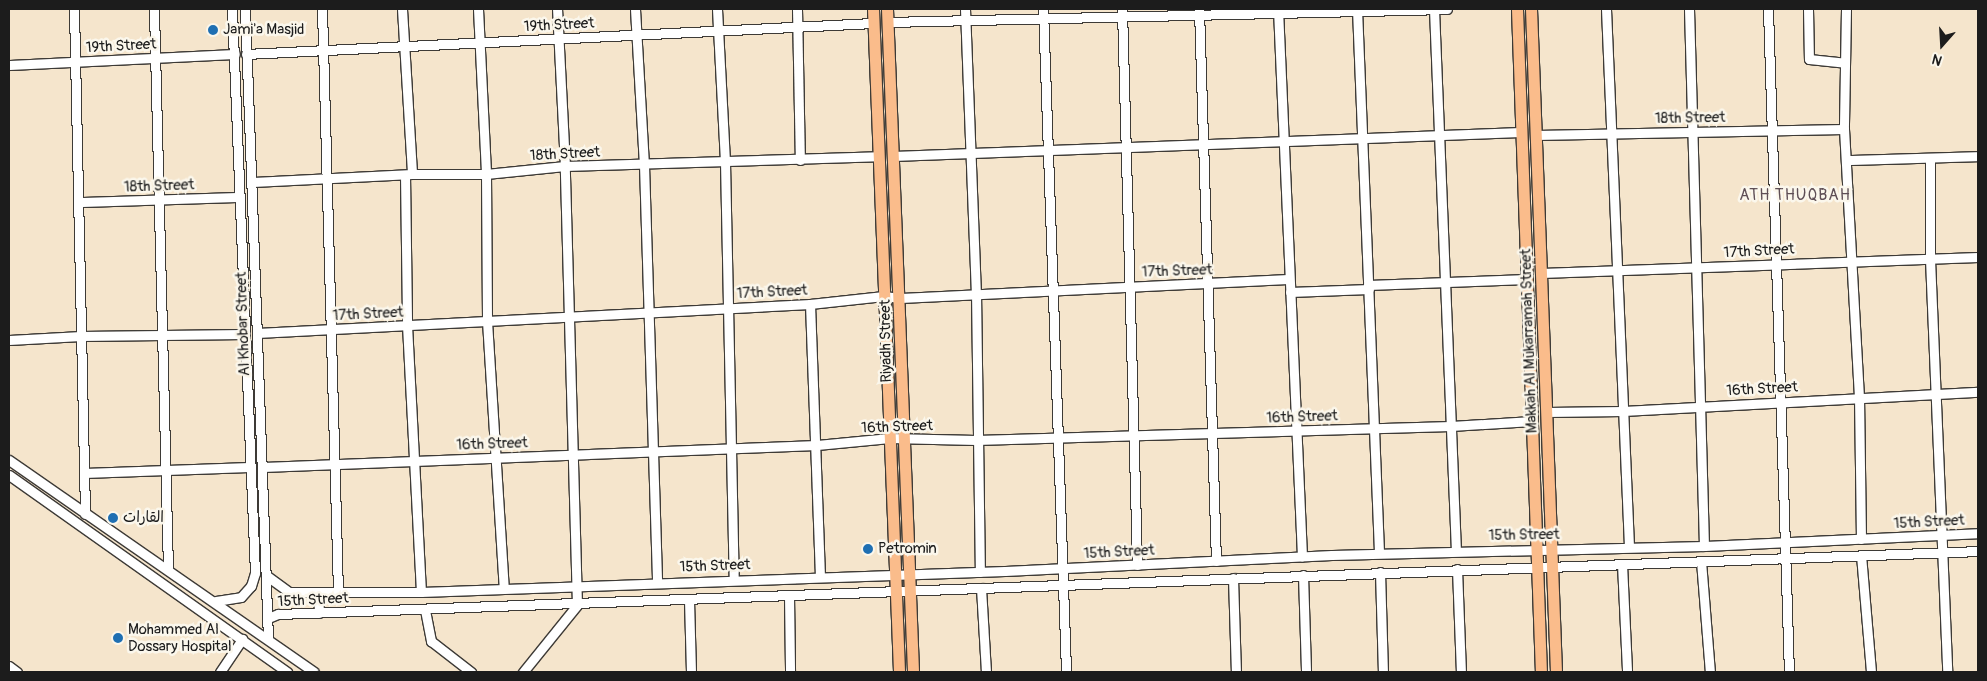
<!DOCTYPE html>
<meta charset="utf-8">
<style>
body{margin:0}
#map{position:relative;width:1987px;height:681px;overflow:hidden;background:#f5e5cc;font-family:Pangolin,"Playpen Sans Arabic",sans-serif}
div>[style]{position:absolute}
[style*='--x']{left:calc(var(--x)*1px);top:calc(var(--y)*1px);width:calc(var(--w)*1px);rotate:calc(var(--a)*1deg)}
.roads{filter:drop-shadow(1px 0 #3d3a36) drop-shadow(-1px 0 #3d3a36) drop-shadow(0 1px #3d3a36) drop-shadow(0 -1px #3d3a36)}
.minor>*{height:9px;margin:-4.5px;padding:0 4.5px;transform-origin:4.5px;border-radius:4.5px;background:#fff}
.major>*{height:11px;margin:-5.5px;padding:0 5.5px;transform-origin:5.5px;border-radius:5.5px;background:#fabc8b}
.dots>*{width:14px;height:14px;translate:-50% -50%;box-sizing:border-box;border:2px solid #fbf7ec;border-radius:50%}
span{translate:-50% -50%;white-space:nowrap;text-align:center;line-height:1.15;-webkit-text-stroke:5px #fbf7ec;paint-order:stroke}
.street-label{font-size:15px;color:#1c1c1c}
.poi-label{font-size:15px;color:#1c1c1c}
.left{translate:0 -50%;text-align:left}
.neighbourhood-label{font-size:16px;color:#5e4e55;letter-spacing:1px}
.frame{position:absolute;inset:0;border:10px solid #1c1c1c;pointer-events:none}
.north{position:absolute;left:1917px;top:20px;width:50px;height:50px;-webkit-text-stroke:4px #fbf7ec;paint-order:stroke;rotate:199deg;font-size:14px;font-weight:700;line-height:20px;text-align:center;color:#1c1c1c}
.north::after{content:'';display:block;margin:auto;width:18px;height:22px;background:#1c1c1c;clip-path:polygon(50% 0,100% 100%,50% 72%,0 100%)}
</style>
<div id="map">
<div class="roads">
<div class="minor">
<i style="--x:74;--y:9;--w:505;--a:88.75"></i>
<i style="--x:154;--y:9;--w:559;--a:88.57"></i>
<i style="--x:245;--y:9;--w:629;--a:87.91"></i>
<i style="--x:322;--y:9;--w:584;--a:88.43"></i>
<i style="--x:402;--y:9;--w:165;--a:86.5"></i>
<i style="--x:478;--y:9;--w:165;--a:87.2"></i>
<i style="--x:486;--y:174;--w:147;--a:89.6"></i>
<i style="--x:487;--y:321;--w:268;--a:86.4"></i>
<i style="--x:635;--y:9;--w:156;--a:86.7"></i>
<i style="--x:644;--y:165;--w:417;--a:88.2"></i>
<i style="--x:717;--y:9;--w:153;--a:87"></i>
<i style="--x:725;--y:162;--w:418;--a:88.8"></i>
<i style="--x:797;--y:9;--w:151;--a:88.9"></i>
<i style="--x:965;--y:9;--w:283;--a:87.8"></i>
<i style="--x:976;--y:292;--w:280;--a:89.2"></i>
<i style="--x:1043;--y:9;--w:663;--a:88.01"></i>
<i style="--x:1122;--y:9;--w:556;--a:88.45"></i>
<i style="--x:1199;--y:9;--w:552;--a:88.24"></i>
<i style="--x:1278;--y:9;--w:548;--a:87.49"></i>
<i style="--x:1357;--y:9;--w:544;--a:87.68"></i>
<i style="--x:1434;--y:9;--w:542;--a:87.68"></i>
<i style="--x:1606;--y:9;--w:538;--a:87.55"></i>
<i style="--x:1689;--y:9;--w:537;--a:88.4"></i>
<i style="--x:1768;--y:9;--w:663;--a:88.19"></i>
<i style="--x:1808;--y:9;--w:50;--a:88.9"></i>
<i style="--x:1809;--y:59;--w:36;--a:6"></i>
<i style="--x:1846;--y:9;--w:120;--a:91"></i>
<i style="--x:1844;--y:129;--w:267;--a:86.8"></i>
<i style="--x:1859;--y:396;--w:143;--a:89.2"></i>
<i style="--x:888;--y:22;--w:559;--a:-1.33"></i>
<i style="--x:246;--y:54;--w:628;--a:-2.83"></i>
<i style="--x:9;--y:65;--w:226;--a:-2.8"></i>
<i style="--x:1536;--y:135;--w:308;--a:-1.1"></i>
<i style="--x:893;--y:156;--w:628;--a:-2.19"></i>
<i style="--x:1930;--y:159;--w:100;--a:90"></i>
<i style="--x:1930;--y:259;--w:413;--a:87.6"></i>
<i style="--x:1847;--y:160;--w:131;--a:-1.7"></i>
<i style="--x:405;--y:175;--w:150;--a:89.2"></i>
<i style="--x:407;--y:325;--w:267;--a:87"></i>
<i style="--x:253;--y:182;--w:159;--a:-2.9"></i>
<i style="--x:412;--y:174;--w:74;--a:0"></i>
<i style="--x:486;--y:174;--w:79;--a:-5.8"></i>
<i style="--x:565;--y:166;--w:313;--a:-1.8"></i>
<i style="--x:79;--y:202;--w:161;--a:-1.8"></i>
<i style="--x:1541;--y:273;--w:437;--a:-2.1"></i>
<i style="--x:1368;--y:285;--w:159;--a:-2.2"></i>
<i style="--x:1290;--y:292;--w:79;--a:-2.2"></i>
<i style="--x:810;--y:304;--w:273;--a:87.9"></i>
<i style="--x:257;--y:333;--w:554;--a:-3"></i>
<i style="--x:810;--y:304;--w:74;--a:-6.2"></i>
<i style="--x:884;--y:296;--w:16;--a:7"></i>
<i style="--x:900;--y:298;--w:389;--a:-2.8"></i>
<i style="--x:9;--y:340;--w:72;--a:-3.2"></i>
<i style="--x:81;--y:336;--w:163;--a:-0.7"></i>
<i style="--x:1547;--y:412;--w:76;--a:-0.8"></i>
<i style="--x:1623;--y:411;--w:356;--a:-3.1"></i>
<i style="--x:9;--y:460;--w:371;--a:34.8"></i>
<i style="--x:263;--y:467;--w:554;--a:-2.27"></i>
<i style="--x:817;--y:445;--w:73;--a:-5.5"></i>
<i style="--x:890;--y:438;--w:86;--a:1.3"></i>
<i style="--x:976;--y:440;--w:475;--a:-1.7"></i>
<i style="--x:1451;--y:426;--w:81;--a:-3.5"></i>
<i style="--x:84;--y:473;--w:165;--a:-2.1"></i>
<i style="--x:9;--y:475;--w:341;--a:35.3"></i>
<i style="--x:1861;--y:555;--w:117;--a:85.1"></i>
<i style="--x:1701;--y:561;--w:111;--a:85.4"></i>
<i style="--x:1622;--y:564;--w:108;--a:87.3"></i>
<i style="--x:1457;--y:569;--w:103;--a:87.8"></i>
<i style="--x:1380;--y:572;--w:100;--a:88.3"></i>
<i style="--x:1303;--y:575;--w:97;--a:88.2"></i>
<i style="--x:267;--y:576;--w:27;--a:36"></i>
<i style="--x:289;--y:592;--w:132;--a:0"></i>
<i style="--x:421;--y:592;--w:584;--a:-2.06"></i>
<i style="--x:1005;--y:571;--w:327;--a:-2.8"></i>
<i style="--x:1332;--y:555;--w:372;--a:-1.4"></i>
<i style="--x:1704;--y:546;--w:274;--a:-2.7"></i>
<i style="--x:1233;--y:578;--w:94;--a:88.2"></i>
<i style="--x:981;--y:588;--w:84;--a:86.6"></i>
<i style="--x:318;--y:593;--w:20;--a:87"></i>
<i style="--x:789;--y:596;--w:76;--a:89.2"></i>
<i style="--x:689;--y:600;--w:72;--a:88.4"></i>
<i style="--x:216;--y:601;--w:25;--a:-9"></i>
<i style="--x:241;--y:597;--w:15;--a:-48"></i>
<i style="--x:251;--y:586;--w:14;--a:-73"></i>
<i style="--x:255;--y:573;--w:564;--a:-92.34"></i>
<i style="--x:425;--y:610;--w:32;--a:79"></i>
<i style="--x:431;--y:641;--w:51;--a:37.8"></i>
<i style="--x:268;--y:618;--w:11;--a:-22"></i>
<i style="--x:278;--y:614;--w:1701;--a:-2.12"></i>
<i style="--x:9;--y:666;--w:10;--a:37"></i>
<i style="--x:220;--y:672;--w:40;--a:-56"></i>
<i style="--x:523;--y:672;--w:86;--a:-51.1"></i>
<i style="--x:577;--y:605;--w:439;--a:-91.6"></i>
<i style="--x:565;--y:166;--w:157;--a:-92.9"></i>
</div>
<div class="major">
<i style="--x:873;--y:9;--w:664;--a:87.75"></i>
<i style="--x:887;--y:9;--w:664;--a:87.75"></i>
<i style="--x:1517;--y:9;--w:663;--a:87.93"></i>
<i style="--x:1531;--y:9;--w:663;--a:87.84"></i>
</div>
</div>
<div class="dots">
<i style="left:213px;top:30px;background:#1f6fb2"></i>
<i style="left:113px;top:518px;background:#1f6fb2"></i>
<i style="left:868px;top:549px;background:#1f6fb2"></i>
<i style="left:118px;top:638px;background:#1f6fb2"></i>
</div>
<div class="street-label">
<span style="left:559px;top:25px;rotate:-3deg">19th Street</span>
<span style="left:121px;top:46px;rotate:-3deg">19th Street</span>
<span style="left:1690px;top:118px;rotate:-1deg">18th Street</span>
<span style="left:565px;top:154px;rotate:-3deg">18th Street</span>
<span style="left:159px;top:186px;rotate:-2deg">18th Street</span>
<span style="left:1759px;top:251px;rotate:-3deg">17th Street</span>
<span style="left:1177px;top:271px;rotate:-2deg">17th Street</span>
<span style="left:772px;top:292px;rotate:-3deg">17th Street</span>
<span style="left:368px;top:314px;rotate:-3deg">17th Street</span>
<span style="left:243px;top:324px;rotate:-92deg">Al Khobar Street</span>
<span style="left:886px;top:341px;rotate:-91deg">Riyadh Street</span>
<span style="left:1529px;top:341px;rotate:-92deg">Makkah Al Mukarramah Street</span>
<span style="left:1762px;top:389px;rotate:-3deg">16th Street</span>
<span style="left:1302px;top:417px;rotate:-2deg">16th Street</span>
<span style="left:897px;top:427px;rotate:-2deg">16th Street</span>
<span style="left:492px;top:444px;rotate:-2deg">16th Street</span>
<span style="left:1929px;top:522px;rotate:-3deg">15th Street</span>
<span style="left:1524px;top:535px;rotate:-1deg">15th Street</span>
<span style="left:1119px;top:552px;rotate:-3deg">15th Street</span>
<span style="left:715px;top:566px;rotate:-2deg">15th Street</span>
<span style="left:313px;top:600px;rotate:-3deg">15th Street</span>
</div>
<div class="poi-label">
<span class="left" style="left:223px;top:30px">Jami'a Masjid</span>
<span class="left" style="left:123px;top:518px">القارات</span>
<span class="left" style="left:878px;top:549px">Petromin</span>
<span class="left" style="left:128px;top:638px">Mohammed Al<br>Dossary Hospital</span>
</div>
<div class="neighbourhood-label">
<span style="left:1795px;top:195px">ATH THUQBAH</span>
</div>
<div class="frame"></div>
<div class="north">N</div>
</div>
